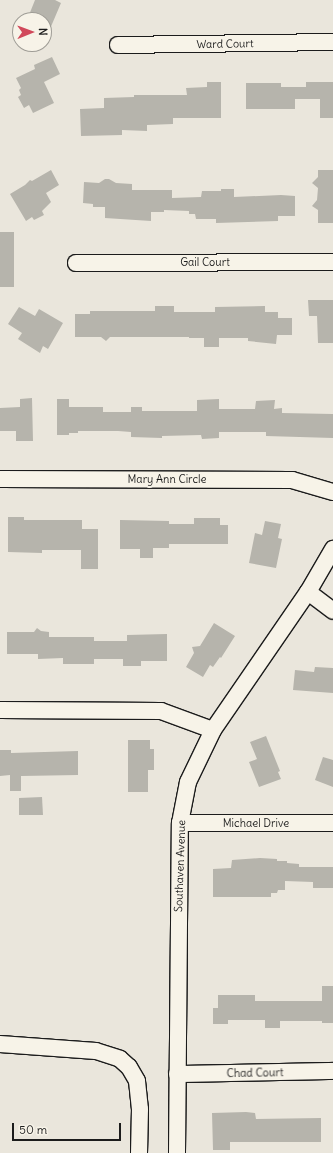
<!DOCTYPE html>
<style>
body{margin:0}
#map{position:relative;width:333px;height:1153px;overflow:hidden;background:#eae6dc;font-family:Delius,sans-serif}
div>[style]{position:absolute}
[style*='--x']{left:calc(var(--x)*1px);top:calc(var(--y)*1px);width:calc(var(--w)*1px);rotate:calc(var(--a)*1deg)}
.building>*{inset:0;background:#b6b4ac}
.roads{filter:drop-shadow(1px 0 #1c1c1c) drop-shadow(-1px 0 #1c1c1c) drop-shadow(0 1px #1c1c1c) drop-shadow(0 -1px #1c1c1c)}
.minor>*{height:16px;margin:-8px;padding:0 8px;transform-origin:8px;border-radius:8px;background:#f7f3e8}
span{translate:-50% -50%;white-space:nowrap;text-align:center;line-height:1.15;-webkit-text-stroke:4px #f7f3e8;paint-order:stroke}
.street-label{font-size:11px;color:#1c1c1c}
.north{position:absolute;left:12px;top:12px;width:40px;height:40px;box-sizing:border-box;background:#f7f3e8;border:1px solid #9f9d96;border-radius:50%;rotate:89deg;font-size:11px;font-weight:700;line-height:16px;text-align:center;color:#1c1c1c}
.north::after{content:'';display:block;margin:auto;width:14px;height:18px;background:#d1495b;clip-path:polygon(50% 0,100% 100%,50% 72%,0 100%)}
.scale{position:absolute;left:12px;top:1123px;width:109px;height:18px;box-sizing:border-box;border:2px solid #1c1c1c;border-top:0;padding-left:5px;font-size:12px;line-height:14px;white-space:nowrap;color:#1c1c1c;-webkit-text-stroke:3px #f7f3e8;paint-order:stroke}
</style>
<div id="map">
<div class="building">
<i style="clip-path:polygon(35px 0,55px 0,61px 3px,44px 43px,44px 20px,27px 20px)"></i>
<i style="clip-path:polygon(52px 57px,60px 74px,44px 82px,54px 103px,33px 113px,29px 105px,24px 108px,18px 97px,21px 95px,19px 90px,21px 88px,16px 78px,35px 69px,34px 65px)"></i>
<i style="clip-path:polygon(207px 82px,221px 82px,221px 118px,173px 118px,173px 124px,147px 125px,147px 131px,122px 130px,122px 135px,81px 136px,80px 109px,104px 108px,104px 98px,134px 97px,134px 95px,187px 95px,186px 88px,207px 87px)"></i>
<i style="clip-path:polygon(306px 82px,333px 82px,333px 118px,320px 118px,320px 99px,295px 99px,295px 109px,246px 109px,246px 83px,281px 83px,281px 87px,306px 87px)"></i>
<i style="clip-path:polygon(51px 170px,59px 185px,46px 193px,51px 202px,42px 211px,44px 215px,34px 220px,32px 217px,26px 221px,10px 194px,25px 185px,30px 180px,32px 181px)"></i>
<i style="clip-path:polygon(318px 170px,333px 170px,333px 223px,318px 223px,318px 210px,312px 206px,317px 200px,318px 188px,312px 183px,318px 177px)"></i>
<i style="clip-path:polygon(105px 179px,109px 179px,116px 183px,132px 184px,132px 190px,172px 190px,172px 198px,201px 197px,202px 191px,221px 191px,221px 189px,234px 189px,234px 197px,281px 195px,295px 196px,295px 216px,278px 216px,278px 221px,216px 223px,216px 219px,196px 219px,195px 214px,189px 214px,189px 211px,164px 210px,164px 212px,151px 212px,151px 221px,105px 218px,105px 207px,93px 207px,93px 204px,83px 203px,84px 182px,99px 183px)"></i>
<i style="clip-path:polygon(0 232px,14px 232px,14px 287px,0 287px)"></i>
<i style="clip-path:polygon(308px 300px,333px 300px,333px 343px,318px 343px,317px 316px,309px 316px)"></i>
<i style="clip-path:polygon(155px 306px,174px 306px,174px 312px,215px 312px,215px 307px,265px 306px,265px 312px,278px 312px,278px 318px,292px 318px,292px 335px,277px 335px,276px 344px,248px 341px,248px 338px,219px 338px,219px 347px,204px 347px,204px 338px,189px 338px,189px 337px,110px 337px,106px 341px,101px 337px,75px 337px,75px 314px,90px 314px,90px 311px,155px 311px)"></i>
<i style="clip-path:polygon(19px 307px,35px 316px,39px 309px,63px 323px,48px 349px,43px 346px,40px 353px,18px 339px,22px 333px,8px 324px)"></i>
<i style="clip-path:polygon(32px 398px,33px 441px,16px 441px,16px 431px,0 431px,0 408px,20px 407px,20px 399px)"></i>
<i style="clip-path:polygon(57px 399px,69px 399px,69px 407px,103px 407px,103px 412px,131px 412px,131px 407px,142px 407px,142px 411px,197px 411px,197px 400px,219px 399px,219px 409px,255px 409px,256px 401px,275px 400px,274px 409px,282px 408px,282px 413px,333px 414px,333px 438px,266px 436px,266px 432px,219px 432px,219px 438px,202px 439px,201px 435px,162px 436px,162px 438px,131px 437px,131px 432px,118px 431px,78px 431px,78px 433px,69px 433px,69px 435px,57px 435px)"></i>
<i style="clip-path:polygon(8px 517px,24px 517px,24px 520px,82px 520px,82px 529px,98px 529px,98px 569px,81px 569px,81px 550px,42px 550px,42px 553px,8px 552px)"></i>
<i style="clip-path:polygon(194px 518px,220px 518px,220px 525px,228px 525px,228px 544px,169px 544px,169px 548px,153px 548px,153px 558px,140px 558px,140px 549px,120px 549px,120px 520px,169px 521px,169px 524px,194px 524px)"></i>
<i style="clip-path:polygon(265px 521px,281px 524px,278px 538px,282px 539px,276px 568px,249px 563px,255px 533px,262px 535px)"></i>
<i style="clip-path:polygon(214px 623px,235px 636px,221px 658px,220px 657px,213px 667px,210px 665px,203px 677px,186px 667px,194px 653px,192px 647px,200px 646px)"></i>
<i style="clip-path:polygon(37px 628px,41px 631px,49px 632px,49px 637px,94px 637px,94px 641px,127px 641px,127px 635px,167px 634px,167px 661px,141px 661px,141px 666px,123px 666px,123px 659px,94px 659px,94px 664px,63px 664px,63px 658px,38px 659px,38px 654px,7px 654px,7px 632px,34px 632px)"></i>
<i style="clip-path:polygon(315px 667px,333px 668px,333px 693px,293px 690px,295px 670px,314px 672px)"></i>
<i style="clip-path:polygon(266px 736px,280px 771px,278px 772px,281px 779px,259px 787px,249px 762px,257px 759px,250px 742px)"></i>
<i style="clip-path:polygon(128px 740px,150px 740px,150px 749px,154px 749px,154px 770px,148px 770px,148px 792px,128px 792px)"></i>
<i style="clip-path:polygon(0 750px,11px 750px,11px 753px,78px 751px,78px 775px,21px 776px,21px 791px,10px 791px,10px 775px,0 776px)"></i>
<i style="clip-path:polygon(323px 757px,333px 760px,333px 787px,315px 780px)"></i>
<i style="clip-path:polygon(42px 797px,43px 815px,19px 815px,19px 798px)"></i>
<i style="clip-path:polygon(260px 858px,277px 859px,277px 861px,287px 861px,287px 863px,299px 864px,299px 867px,333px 867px,333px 888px,313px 888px,313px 882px,285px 881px,285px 890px,278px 890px,277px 893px,271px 893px,271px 897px,213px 897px,213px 869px,231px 868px,232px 860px)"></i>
<i style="clip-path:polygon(322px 986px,333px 986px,333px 1023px,322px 1023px,322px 1021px,280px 1021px,280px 1028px,265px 1028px,265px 1020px,228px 1020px,228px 1024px,213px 1024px,213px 1008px,218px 1008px,218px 995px,255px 995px,255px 1001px,322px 1001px)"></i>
<i style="clip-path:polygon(246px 1112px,255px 1113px,256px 1119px,321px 1118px,321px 1142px,230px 1142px,230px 1150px,213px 1150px,212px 1113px)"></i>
</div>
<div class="roads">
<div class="minor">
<i style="--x:118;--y:45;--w:215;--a:-0.8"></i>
<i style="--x:76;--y:263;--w:257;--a:-0.2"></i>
<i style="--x:0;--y:479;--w:292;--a:0.2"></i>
<i style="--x:292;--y:480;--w:43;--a:16.3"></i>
<i style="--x:308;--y:592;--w:31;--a:37"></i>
<i style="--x:0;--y:710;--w:161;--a:0.4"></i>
<i style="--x:161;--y:711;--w:55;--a:20.1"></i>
<i style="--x:180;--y:823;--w:153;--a:0"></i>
<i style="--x:0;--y:1044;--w:96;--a:4.2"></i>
<i style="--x:96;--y:1051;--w:25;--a:18"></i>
<i style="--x:120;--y:1059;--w:12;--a:42"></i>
<i style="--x:129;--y:1067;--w:16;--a:60"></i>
<i style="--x:137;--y:1081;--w:28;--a:84"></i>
<i style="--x:140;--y:1109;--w:44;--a:91.3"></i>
<i style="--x:177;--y:1074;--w:156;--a:-1.1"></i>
<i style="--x:177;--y:1153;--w:330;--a:-89.5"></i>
<i style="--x:180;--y:823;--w:42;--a:-79"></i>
<i style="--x:188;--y:782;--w:58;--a:-64.3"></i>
<i style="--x:213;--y:730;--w:168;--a:-55.5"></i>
<i style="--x:308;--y:592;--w:50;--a:-59.8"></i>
</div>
</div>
<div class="street-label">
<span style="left:225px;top:44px;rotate:-1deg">Ward Court</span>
<span style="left:205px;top:262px">Gail Court</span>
<span style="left:167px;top:479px">Mary Ann Circle</span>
<span style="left:256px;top:823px">Michael Drive</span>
<span style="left:180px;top:866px;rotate:-88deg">Southaven Avenue</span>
<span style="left:255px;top:1073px;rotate:-1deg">Chad Court</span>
</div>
<div class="north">N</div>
<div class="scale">50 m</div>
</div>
